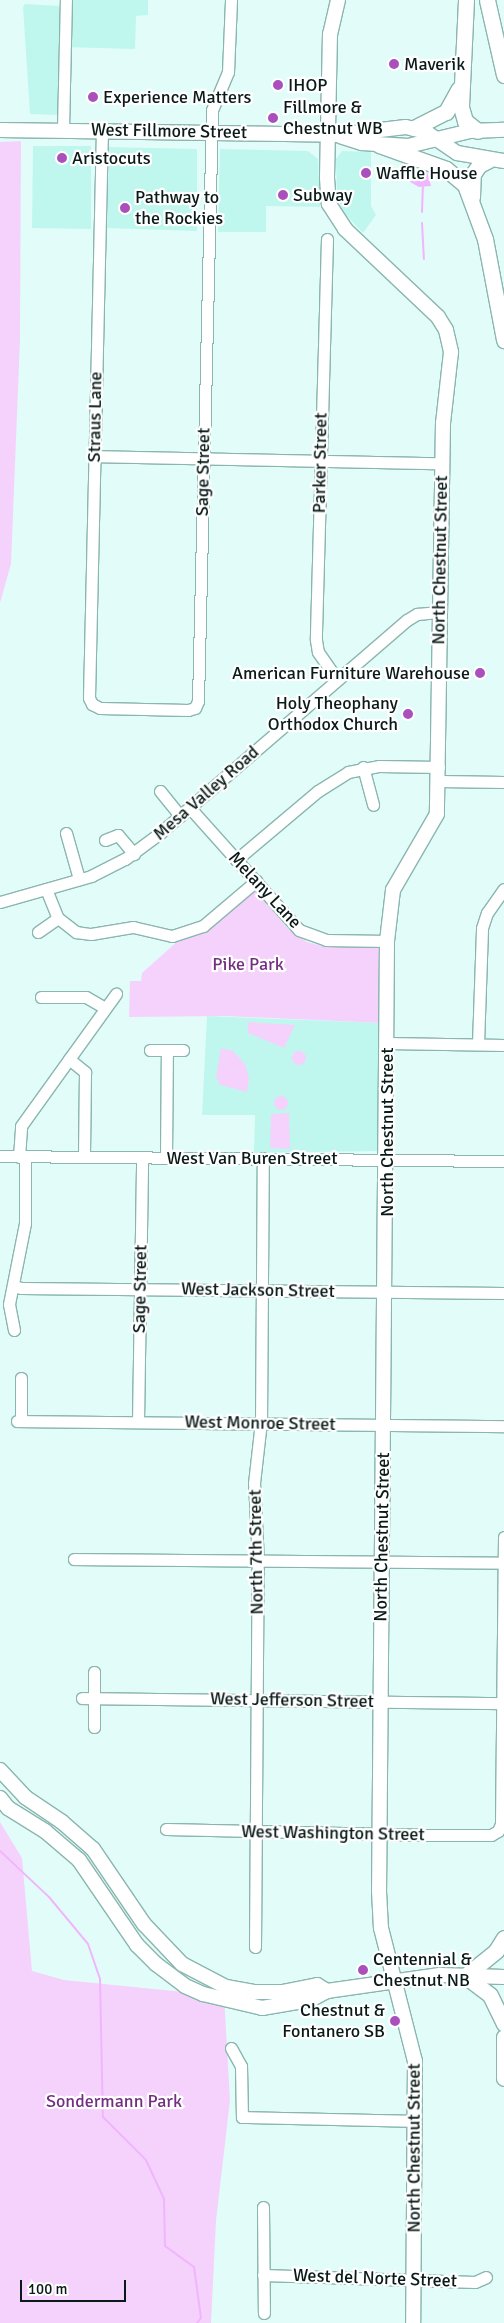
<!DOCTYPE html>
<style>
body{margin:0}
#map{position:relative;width:504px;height:2323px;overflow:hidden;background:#e2fdf9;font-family:Signika,sans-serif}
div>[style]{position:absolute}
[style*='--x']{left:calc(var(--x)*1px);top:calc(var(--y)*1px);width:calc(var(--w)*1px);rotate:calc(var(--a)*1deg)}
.built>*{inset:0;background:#bff7ee}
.green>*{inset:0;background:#f5d2fc}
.round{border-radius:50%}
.water>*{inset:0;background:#f1b5fe}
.stream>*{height:2px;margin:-1px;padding:0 1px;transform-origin:1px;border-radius:1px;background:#f1b5fe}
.roads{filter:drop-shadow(1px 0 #8ab6af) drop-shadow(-1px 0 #8ab6af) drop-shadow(0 1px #8ab6af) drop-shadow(0 -1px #8ab6af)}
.minor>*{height:11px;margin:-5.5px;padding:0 5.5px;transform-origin:5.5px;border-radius:5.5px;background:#fff}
.major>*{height:14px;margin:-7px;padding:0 7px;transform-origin:7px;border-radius:7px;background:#fff}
.highway>*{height:15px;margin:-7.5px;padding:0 7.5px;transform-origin:7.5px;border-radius:7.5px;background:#fff}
.dots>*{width:14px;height:14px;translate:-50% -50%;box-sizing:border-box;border:2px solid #fff;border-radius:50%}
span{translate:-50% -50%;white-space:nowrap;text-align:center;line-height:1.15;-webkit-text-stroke:4.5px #fff;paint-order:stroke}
.poi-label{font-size:18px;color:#091a18}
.left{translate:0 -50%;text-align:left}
.right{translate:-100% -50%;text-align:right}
.street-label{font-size:18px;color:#091a18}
.park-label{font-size:18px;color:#742e82}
.scale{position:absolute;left:20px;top:2280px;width:106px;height:22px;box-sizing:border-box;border:2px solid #091a18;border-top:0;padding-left:6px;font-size:15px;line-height:18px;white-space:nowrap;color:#091a18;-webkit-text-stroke:4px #fff;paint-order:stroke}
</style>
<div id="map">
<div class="built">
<i style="clip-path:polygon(72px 0,148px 0,148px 15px,136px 16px,135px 49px,59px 47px,57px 115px,30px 114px,23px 7px,25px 4px,59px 6px,60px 12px,71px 13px)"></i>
<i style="clip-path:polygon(33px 146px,91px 146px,91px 229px,32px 228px)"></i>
<i style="clip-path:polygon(109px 147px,197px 149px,197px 231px,107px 228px)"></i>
<i style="clip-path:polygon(220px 149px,308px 151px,318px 159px,320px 207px,266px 206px,266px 232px,218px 232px)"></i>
<i style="clip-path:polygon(342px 151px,371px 152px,371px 206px,376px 215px,363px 233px,343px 212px,337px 195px,336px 159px)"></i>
<i style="clip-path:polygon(207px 1016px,381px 1023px,379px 1151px,254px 1153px,255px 1115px,202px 1115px)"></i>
</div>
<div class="green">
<i style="clip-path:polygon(21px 141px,20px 340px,11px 564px,0 603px,0 142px)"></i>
<i style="clip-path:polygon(251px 892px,256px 892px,289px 930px,307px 942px,322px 946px,379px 947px,381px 1023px,225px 1016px,129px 1017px,130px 981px,141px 981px,142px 973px,179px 940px,209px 927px)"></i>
<i style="clip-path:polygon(248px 1022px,295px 1025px,284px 1048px,248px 1033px)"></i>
<i style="clip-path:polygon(221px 1048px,233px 1051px,245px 1064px,249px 1078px,247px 1092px,220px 1085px,216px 1077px)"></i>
<i class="round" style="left:292px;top:1051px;width:14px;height:14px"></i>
<i class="round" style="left:274px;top:1096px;width:14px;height:14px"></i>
<i style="clip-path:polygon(289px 1113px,290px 1149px,270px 1148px,271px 1114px)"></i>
<i style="clip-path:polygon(0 1822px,22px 1858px,32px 1971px,64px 1980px,224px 1996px,230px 2100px,216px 2221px,211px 2323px,0 2323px)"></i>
</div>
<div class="water">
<i style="clip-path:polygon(422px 170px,427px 171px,431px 186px,419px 187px,410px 182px)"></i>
</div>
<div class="stream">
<i style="--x:422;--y:212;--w:25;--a:-88"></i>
<i style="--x:422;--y:223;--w:36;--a:87"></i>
<i style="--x:0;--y:1851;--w:67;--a:43.2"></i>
<i style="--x:49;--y:1897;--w:61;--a:50.3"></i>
<i style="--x:88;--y:1944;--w:37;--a:71"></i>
<i style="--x:100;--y:1979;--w:138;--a:88.8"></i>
<i style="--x:103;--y:2117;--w:61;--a:45"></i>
<i style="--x:146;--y:2160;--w:43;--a:65.2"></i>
<i style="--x:164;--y:2199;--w:47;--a:88.8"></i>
<i style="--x:165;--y:2246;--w:36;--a:36"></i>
<i style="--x:194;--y:2267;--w:51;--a:82.2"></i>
<i style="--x:201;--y:2318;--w:6;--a:129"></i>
</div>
<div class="roads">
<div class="minor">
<i style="--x:63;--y:129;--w:129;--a:-88.7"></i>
<i style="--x:102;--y:129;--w:569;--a:91.31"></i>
<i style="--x:89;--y:698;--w:7;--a:63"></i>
<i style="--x:92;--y:704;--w:9;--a:27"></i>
<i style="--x:100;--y:708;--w:88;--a:1.3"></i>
<i style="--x:188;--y:710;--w:7;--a:-16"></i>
<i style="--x:195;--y:708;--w:8;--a:-67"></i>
<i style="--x:198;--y:701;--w:591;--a:-88.64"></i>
<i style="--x:212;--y:110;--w:41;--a:-67.2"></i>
<i style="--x:228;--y:72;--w:72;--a:-87.6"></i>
<i style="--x:327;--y:239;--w:401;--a:91.6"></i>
<i style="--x:316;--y:640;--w:12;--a:81"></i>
<i style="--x:318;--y:652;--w:33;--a:55"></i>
<i style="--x:94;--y:456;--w:348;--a:1.2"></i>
<i style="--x:363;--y:767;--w:39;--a:75"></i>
<i style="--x:439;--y:781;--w:65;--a:0.9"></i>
<i style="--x:160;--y:791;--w:32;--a:51"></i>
<i style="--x:190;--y:808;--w:164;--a:48.2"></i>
<i style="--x:299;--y:930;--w:29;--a:20"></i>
<i style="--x:326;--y:940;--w:61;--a:0.9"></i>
<i style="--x:66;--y:833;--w:48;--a:74.2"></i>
<i style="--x:105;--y:840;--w:14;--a:-21"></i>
<i style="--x:118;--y:835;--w:25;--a:50"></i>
<i style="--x:236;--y:860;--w:107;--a:-40.1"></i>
<i style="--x:318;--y:791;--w:36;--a:-32"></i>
<i style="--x:348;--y:772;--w:32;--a:-11"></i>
<i style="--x:379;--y:766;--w:60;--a:1"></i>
<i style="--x:46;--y:889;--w:31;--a:68"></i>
<i style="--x:58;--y:918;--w:23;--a:38"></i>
<i style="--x:76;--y:932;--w:15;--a:8"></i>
<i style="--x:91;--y:934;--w:43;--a:-9.5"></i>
<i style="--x:133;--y:927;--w:40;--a:13"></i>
<i style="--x:172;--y:936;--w:33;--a:-18"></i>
<i style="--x:203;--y:926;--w:70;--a:-40.3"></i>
<i style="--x:0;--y:902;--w:95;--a:-15.9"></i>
<i style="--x:91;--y:876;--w:38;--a:-27"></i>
<i style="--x:125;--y:859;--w:44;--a:-36.6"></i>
<i style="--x:160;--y:833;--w:326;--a:-40.8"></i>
<i style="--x:407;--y:620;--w:12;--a:-31"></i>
<i style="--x:417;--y:614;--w:22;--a:-5"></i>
<i style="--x:38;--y:932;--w:24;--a:-35"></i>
<i style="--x:41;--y:997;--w:45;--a:0"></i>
<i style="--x:86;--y:997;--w:22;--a:30"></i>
<i style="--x:387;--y:1043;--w:117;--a:1"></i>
<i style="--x:478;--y:1044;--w:116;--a:-88"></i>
<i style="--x:482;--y:928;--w:16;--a:-72"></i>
<i style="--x:487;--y:913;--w:29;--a:-55"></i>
<i style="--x:150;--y:1050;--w:33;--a:0"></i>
<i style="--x:69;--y:1059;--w:21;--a:39"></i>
<i style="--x:85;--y:1072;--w:85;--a:90.7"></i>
<i style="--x:0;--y:1156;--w:504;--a:0.57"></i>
<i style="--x:19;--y:1157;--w:31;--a:-86"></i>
<i style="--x:21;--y:1126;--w:163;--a:-54.3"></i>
<i style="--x:166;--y:1157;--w:107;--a:-89.5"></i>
<i style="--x:13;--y:1286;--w:8;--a:14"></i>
<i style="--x:21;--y:1288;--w:483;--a:0.6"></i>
<i style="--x:14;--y:1330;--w:26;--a:-101"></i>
<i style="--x:9;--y:1304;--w:83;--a:-78.8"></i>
<i style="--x:25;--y:1223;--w:66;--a:-90"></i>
<i style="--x:21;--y:1378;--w:43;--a:90"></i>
<i style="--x:17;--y:1421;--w:487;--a:0.6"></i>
<i style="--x:138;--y:1422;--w:265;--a:-89.1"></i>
<i style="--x:74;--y:1559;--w:430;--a:0.5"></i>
<i style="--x:82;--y:1698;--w:420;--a:0.7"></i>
<i style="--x:94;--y:1727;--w:55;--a:-90"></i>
<i style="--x:166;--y:1829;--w:255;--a:1.3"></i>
<i style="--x:421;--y:1835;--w:70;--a:0"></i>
<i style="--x:491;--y:1835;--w:8;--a:-30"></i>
<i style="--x:498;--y:1831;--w:8;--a:-67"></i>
<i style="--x:501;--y:1824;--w:287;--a:-89.4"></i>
<i style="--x:255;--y:1947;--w:386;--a:-89.6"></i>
<i style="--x:258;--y:1561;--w:78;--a:-92.9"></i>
<i style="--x:254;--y:1483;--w:61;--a:-83.5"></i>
<i style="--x:261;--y:1422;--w:264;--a:-89.6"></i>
<i style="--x:231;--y:2048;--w:21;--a:61"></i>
<i style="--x:241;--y:2066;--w:51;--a:88.9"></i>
<i style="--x:242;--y:2117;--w:173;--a:1.3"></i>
<i style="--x:263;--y:2207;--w:106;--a:89.5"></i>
<i style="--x:263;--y:2275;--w:212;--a:1.9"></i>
<i style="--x:475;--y:2282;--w:12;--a:-24"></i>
</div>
<div class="major">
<i style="--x:338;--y:0;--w:35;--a:103"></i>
<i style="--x:330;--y:34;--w:144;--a:91.2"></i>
<i style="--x:327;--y:178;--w:26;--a:86"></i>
<i style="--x:329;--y:204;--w:30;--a:57"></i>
<i style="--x:345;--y:229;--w:128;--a:43.4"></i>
<i style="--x:438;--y:317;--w:15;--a:58"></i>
<i style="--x:446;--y:330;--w:23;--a:77"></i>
<i style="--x:451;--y:352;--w:71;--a:96.4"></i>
<i style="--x:443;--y:423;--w:391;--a:90.9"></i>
<i style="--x:437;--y:814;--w:88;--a:120.1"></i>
<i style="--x:393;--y:890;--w:51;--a:96.7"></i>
<i style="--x:387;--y:941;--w:950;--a:90.48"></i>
<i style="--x:379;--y:1891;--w:37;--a:87"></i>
<i style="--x:381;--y:1928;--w:137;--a:75.7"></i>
<i style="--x:415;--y:2061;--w:262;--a:90.4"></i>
<i style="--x:0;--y:130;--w:338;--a:0.8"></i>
<i style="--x:338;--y:135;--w:68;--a:-6.7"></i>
<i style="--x:406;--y:127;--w:21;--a:14"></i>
<i style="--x:426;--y:132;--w:37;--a:34"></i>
<i style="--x:457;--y:153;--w:48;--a:9.7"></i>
<i style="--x:340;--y:136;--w:23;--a:18"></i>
<i style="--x:362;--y:143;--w:46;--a:3.7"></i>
<i style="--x:408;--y:146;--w:64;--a:-13.6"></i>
<i style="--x:470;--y:131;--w:34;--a:-2"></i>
<i style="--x:0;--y:1770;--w:37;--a:47"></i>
<i style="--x:25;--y:1797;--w:45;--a:34"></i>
<i style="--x:62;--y:1822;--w:41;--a:41.1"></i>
<i style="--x:93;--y:1849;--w:91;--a:55.8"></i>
<i style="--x:144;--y:1924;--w:55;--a:46.5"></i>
<i style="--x:182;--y:1964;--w:50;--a:27.6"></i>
<i style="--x:226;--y:1987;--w:27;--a:10"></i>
<i style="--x:253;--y:1992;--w:29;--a:0"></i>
<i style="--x:282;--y:1992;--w:36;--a:-11"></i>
<i style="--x:317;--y:1985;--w:12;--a:31"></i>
<i style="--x:0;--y:1798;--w:13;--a:51"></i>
<i style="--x:8;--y:1808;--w:44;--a:31.9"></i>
<i style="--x:45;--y:1831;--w:45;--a:40.5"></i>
<i style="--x:79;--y:1860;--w:103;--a:55.7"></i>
<i style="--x:137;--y:1945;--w:27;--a:45"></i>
<i style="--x:156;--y:1964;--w:36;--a:37"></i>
<i style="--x:185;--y:1986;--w:20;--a:24"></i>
<i style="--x:203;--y:1994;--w:61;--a:13.3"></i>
<i style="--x:262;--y:2008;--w:49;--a:-9.5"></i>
<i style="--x:310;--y:2000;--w:19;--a:-28"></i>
<i style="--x:327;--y:1991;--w:114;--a:-8.1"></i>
<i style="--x:440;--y:1975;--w:64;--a:1.8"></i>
</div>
<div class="highway">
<i style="--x:466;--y:0;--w:107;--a:92.7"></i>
<i style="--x:461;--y:107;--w:15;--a:74"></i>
<i style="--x:465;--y:121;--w:16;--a:38"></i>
<i style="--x:487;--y:0;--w:77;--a:77.2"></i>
<i style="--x:414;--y:128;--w:36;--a:-27"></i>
<i style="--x:446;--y:112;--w:26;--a:-61"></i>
<i style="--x:379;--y:145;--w:71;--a:19.7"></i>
<i style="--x:446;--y:169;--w:25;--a:40"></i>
<i style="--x:465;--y:185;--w:58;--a:69.7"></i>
<i style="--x:485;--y:239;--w:103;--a:79.3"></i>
<i style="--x:472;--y:197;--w:23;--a:-88"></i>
<i style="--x:473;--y:174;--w:11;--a:-56"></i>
<i style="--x:479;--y:165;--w:11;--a:-27"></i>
<i style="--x:504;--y:1938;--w:15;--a:122"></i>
<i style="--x:496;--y:1951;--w:40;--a:141"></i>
<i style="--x:465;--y:1976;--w:31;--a:37"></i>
<i style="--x:490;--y:1995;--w:32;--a:64"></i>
<i style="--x:504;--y:2037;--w:41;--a:90"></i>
</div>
</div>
<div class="dots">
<i style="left:394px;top:64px;background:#aa50bc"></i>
<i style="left:278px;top:85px;background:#aa50bc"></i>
<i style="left:93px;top:97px;background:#aa50bc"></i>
<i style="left:273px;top:118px;background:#aa50bc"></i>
<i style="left:62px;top:158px;background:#aa50bc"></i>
<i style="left:366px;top:173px;background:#aa50bc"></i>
<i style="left:283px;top:195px;background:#aa50bc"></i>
<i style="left:125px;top:208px;background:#aa50bc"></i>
<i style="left:480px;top:673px;background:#aa50bc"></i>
<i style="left:408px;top:714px;background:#aa50bc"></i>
<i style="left:363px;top:1970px;background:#aa50bc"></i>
<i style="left:395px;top:2021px;background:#aa50bc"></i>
</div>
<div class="poi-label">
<span class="left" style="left:404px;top:64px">Maverik</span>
<span class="left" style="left:288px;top:85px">IHOP</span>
<span class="left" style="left:103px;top:97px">Experience Matters</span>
<span class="left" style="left:283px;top:118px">Fillmore &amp;<br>Chestnut WB</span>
<span class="left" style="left:72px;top:158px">Aristocuts</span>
<span class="left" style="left:376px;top:173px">Waffle House</span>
<span class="left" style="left:293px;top:195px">Subway</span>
<span class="left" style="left:135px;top:208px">Pathway to<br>the Rockies</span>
<span class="right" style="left:470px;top:673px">American Furniture Warehouse</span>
<span class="right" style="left:398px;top:714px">Holy Theophany<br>Orthodox Church</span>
<span class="left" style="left:373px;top:1970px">Centennial &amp;<br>Chestnut NB</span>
<span class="right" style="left:385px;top:2021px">Chestnut &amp;<br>Fontanero SB</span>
</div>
<div class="street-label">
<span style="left:169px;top:131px;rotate:1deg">West Fillmore Street</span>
<span style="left:95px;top:417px;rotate:-89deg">Straus Lane</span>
<span style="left:320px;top:463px;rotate:-89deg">Parker Street</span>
<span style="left:203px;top:472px;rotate:-89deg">Sage Street</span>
<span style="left:440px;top:560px;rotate:-89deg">North Chestnut Street</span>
<span style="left:206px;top:793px;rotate:-41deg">Mesa Valley Road</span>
<span style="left:265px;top:890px;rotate:47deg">Melany Lane</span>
<span style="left:387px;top:1132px;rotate:-90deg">North Chestnut Street</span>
<span style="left:252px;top:1158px">West Van Buren Street</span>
<span style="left:140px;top:1289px;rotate:-89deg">Sage Street</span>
<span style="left:258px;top:1290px;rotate:1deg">West Jackson Street</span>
<span style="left:260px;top:1423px;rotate:1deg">West Monroe Street</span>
<span style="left:382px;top:1537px;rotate:-89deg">North Chestnut Street</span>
<span style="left:256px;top:1552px;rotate:-91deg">North 7th Street</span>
<span style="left:292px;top:1700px;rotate:1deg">West Jefferson Street</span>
<span style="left:333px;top:1833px;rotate:1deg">West Washington Street</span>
<span style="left:414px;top:2148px;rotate:-90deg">North Chestnut Street</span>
<span style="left:375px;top:2278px;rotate:2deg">West del Norte Street</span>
</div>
<div class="park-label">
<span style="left:248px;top:964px">Pike Park</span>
<span style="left:114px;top:2101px">Sondermann Park</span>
</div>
<div class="scale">100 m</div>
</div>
